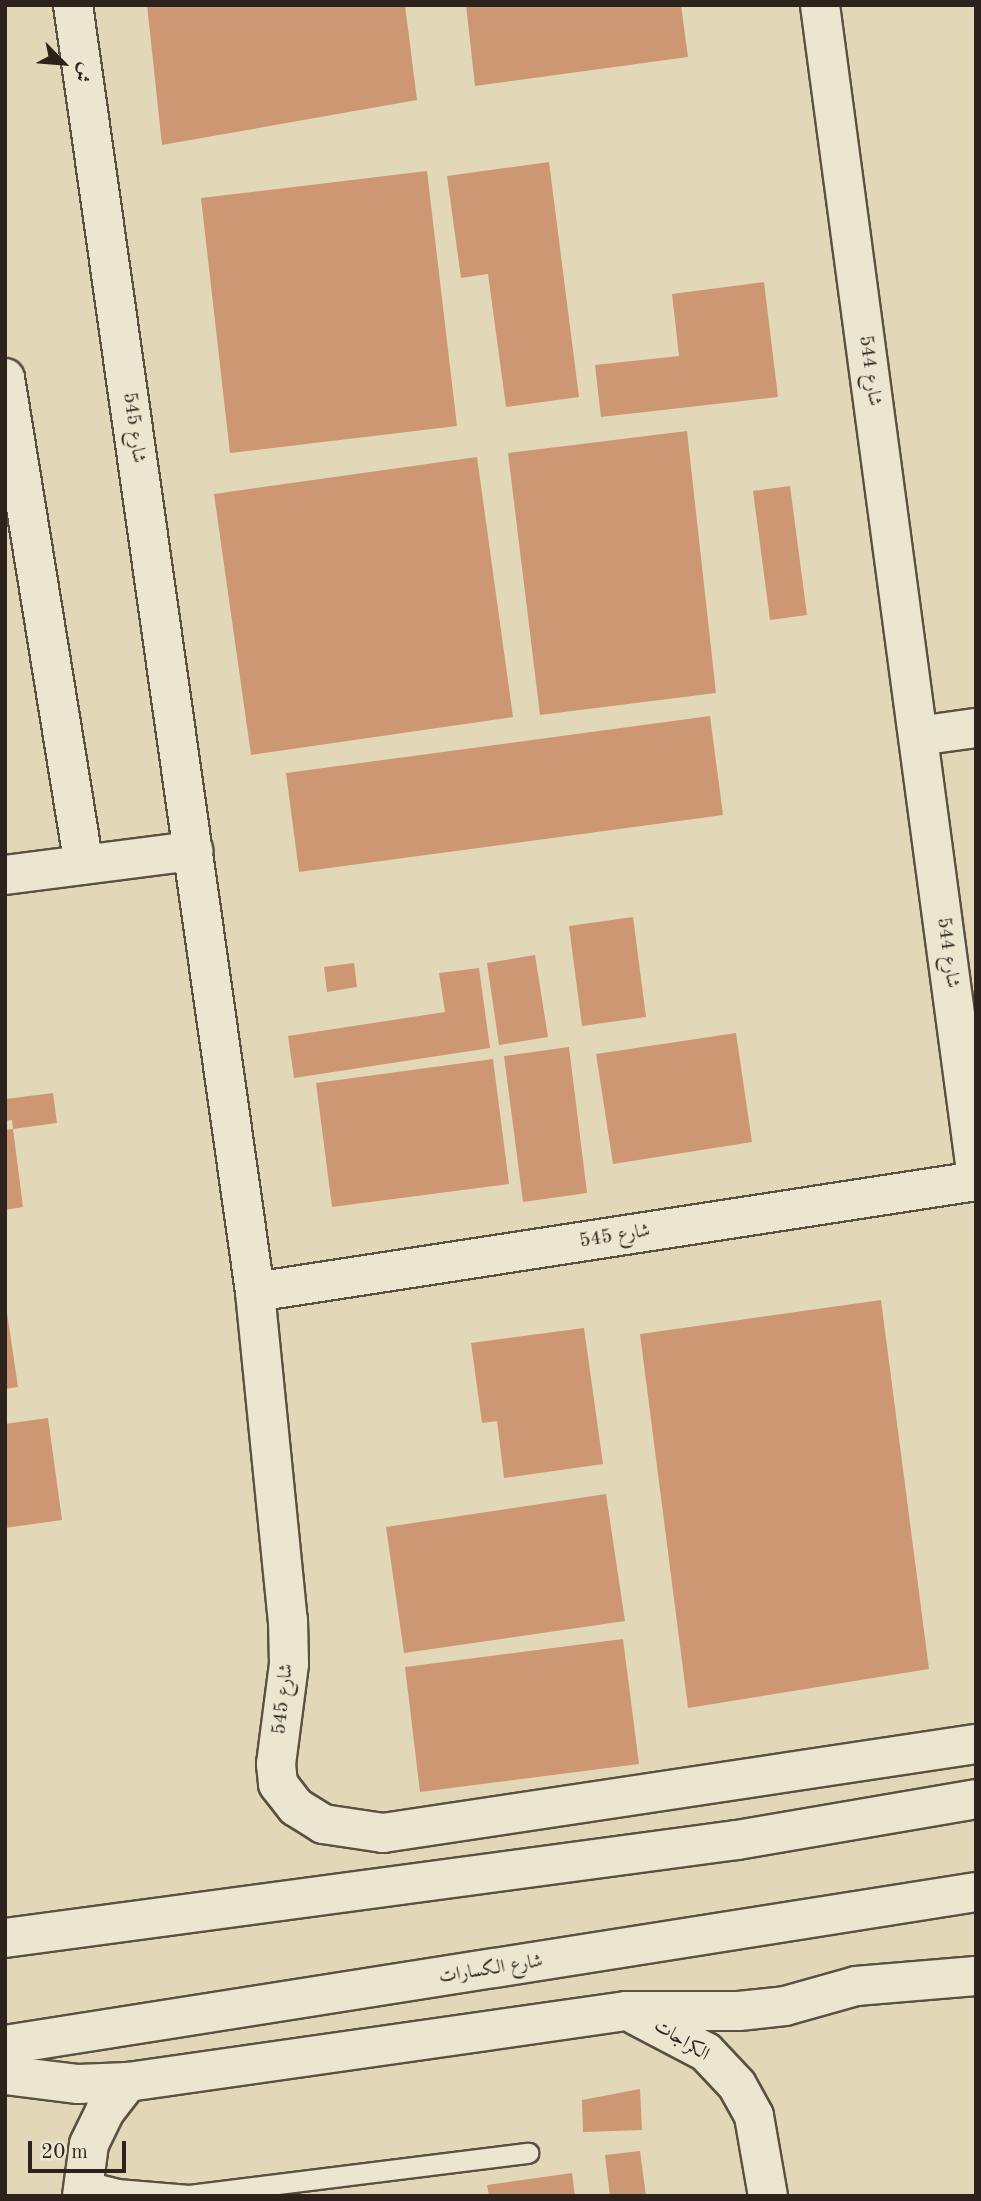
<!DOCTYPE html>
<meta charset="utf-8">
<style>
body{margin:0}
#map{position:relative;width:981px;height:2201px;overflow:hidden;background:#e2d8b8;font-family:"Old Standard TT",Amiri,serif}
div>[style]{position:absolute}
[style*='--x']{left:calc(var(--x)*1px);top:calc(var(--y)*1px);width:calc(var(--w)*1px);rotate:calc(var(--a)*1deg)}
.building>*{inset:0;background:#ce9774}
.roads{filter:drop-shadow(2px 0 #5a5043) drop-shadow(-2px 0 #5a5043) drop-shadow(0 2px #5a5043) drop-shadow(0 -2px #5a5043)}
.lane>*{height:19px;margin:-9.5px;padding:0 9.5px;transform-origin:9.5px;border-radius:9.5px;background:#ece6d1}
.street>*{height:38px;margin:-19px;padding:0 19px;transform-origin:19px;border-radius:19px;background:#ece6d1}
.secondary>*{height:38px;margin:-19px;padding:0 19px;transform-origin:19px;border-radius:19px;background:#ece6d1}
span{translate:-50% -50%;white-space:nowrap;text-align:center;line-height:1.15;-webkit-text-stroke:6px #ece6d1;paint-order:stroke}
.street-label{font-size:19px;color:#2d231c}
.frame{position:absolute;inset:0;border:7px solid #2d231c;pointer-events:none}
.north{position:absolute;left:28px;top:28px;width:70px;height:70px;-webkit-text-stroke:5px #ece6d1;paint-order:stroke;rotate:115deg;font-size:19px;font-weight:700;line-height:28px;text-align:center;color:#2d231c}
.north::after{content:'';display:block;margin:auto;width:24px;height:32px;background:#2d231c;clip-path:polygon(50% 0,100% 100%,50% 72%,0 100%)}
.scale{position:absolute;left:28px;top:2141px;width:98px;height:32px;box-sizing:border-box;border:4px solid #2d231c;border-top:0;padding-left:9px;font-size:21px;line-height:24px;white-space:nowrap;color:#2d231c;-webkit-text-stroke:5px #ece6d1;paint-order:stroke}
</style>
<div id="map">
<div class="building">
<i style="clip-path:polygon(147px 5px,405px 5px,417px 100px,162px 145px)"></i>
<i style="clip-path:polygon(466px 5px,681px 5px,688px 57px,475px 86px)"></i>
<i style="clip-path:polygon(549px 162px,579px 397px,506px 407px,488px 274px,461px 278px,447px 176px)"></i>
<i style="clip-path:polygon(427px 171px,457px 426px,230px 453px,201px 198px)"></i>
<i style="clip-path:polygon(764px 282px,778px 397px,601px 417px,595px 365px,679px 356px,672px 294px)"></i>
<i style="clip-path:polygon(687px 431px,716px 693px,540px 715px,508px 453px)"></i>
<i style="clip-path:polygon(477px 457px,513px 717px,251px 755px,214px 494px)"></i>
<i style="clip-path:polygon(790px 486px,807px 615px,770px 620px,753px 491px)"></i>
<i style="clip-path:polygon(710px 716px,723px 815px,299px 872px,286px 773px)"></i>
<i style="clip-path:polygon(633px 917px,646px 1017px,582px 1026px,569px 926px)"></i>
<i style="clip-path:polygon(535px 955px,548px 1037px,499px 1045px,487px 963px)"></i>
<i style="clip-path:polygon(354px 963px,357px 987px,327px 992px,324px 967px)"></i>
<i style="clip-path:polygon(479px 968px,490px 1048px,294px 1078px,288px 1036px,445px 1012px,439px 973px)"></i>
<i style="clip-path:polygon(736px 1033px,752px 1142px,613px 1164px,596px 1054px)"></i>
<i style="clip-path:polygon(569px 1047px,587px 1193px,523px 1202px,504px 1056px)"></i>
<i style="clip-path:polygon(493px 1059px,509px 1184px,332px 1207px,316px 1083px)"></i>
<i style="clip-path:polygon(53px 1093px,57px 1123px,13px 1129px,23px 1207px,5px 1210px,5px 1130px,13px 1129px,12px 1120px,5px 1121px,5px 1099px)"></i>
<i style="clip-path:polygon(5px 1299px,18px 1387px,5px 1389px)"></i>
<i style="clip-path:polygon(881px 1300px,929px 1669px,688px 1708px,640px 1334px)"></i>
<i style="clip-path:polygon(584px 1328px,603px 1464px,504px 1478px,497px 1421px,482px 1423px,471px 1343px)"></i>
<i style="clip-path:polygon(48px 1418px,62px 1520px,5px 1528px,5px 1424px)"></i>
<i style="clip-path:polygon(606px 1494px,625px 1621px,404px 1653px,386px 1527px)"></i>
<i style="clip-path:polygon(623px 1639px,639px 1764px,420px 1792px,405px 1667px)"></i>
<i style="clip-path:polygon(640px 2089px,642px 2130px,583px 2132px,582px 2100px)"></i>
<i style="clip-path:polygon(640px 2151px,646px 2196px,610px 2196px,605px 2155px)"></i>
<i style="clip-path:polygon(572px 2173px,575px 2196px,489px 2196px,487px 2185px)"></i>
</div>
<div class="roads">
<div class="lane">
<i style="--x:82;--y:2180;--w:36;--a:14"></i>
<i style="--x:117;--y:2189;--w:72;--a:4.8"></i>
<i style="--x:189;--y:2195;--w:342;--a:-7.1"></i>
</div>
<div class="street">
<i style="--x:73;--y:5;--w:1300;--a:81.95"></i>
<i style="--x:255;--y:1292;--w:330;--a:84.3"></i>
<i style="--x:288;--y:1620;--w:44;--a:88.7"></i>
<i style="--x:289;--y:1664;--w:101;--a:97.4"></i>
<i style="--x:276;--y:1764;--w:20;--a:84"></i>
<i style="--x:278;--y:1784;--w:29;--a:52"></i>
<i style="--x:296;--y:1807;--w:32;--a:32"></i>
<i style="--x:323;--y:1824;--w:61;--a:8.5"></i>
<i style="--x:383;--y:1833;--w:600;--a:-8.54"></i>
<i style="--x:820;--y:5;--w:1176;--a:82.38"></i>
<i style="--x:5;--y:378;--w:493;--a:80.8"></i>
<i style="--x:918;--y:736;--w:59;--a:-7.9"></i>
<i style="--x:5;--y:875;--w:190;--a:-7.3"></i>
<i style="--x:255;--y:1292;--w:729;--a:-8.75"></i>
<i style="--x:637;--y:2016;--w:78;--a:27.6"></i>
<i style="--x:706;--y:2052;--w:45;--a:46.8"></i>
<i style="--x:737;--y:2085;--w:35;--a:61"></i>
<i style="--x:754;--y:2116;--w:81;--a:80.1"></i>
<i style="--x:5;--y:2075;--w:74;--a:7"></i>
<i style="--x:78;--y:2084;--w:50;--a:-2.3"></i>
<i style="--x:128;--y:2082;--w:503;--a:-8.11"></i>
<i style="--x:626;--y:2011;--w:113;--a:0"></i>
<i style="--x:739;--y:2011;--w:46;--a:-6.2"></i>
<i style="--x:785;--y:2006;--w:74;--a:-15.7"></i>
<i style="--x:856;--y:1986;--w:120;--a:-4.8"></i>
<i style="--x:82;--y:2196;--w:52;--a:-82.3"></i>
<i style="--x:89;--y:2144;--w:37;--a:-64"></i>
<i style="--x:105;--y:2111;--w:37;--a:-52"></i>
</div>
<div class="secondary">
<i style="--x:5;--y:1938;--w:739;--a:-7.63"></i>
<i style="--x:737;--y:1840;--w:242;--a:-9.7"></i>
<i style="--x:5;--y:2045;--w:983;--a:-8.95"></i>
</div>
</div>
<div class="street-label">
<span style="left:869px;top:371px;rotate:82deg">شارع 544</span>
<span style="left:133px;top:428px;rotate:82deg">شارع 545</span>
<span style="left:947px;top:953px;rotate:82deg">شارع 544</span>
<span style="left:615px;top:1237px;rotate:-9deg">شارع 545</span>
<span style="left:284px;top:1699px;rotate:-84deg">شارع 545</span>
<span style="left:491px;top:1970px;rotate:-9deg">شارع الكسارات</span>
<span style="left:681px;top:2041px;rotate:32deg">الكراجات</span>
</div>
<div class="frame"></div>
<div class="north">ش</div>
<div class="scale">20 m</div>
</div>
